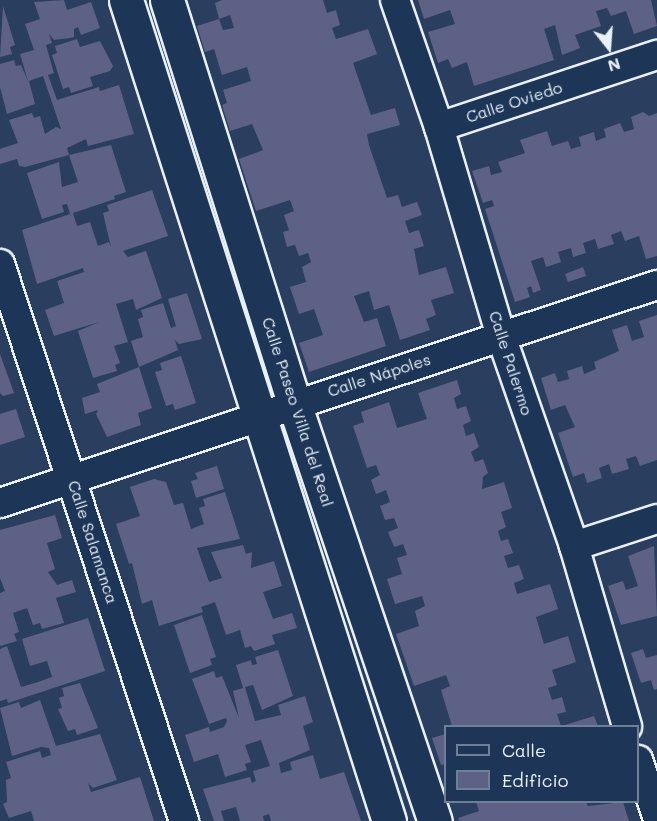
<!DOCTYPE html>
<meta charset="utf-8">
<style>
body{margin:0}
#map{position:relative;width:657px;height:821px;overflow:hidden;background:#2a3e60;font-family:Mali,sans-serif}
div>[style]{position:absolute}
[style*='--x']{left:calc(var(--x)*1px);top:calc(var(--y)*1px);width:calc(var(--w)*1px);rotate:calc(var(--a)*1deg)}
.building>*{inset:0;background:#5d6186}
.roads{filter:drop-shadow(2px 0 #e8f1f8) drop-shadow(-2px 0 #e8f1f8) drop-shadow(0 2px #e8f1f8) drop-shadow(0 -2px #e8f1f8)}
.street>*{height:28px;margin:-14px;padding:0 14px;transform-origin:14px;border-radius:14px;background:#1d3557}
.secondary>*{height:33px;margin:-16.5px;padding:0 16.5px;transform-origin:16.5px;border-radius:16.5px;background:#1d3557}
span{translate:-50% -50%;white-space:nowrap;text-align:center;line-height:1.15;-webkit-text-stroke:4.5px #1d3557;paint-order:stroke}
.street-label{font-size:16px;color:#e8f1f8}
.legend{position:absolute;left:444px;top:725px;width:195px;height:78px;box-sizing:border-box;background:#1d3557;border:2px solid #6e8097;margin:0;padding:8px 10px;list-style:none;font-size:18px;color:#e8f1f8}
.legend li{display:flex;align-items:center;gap:12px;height:30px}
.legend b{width:30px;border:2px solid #6e8097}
.north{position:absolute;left:579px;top:18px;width:60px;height:60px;-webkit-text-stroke:4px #1d3557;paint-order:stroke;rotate:163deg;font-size:16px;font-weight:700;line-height:24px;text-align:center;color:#e8f1f8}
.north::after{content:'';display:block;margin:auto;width:21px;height:27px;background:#e8f1f8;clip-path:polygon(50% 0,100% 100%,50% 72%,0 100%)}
</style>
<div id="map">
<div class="building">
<i style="clip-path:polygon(64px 0,67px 10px,91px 2px,100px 28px,81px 35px,78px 27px,74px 29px,74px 37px,70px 38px,54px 40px,49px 34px,52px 43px,46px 45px,54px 73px,48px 75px,57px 100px,99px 87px,100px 91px,119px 85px,134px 134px,88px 146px,86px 139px,67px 148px,69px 155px,111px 145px,126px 192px,114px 196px,115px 199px,73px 213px,77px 226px,90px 222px,98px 246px,109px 242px,111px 247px,103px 213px,109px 211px,107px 205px,152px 190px,168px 236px,123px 251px,128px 257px,146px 251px,162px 298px,136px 310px,133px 299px,116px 304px,128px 342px,114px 346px,120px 363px,115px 365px,117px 371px,93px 378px,78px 331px,99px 322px,54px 336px,45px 310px,64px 303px,57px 281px,84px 272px,83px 268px,37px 284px,22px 230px,70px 214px,67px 204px,62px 205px,64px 212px,42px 219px,27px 173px,59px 162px,62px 187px,78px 182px,69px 155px,25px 167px,19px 166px,17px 159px,0 164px,0 149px,18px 143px,9px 120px,32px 113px,34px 118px,40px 116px,45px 134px,56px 127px,61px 129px,43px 76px,29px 81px,35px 104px,7px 114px,0 87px,0 64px,14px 60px,16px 66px,21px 65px,28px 81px,20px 54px,34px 50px,25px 24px,40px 19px,34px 2px)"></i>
<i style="clip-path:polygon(222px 0,323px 0,327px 13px,336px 10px,340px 25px,332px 28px,336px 39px,368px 29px,377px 54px,353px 63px,371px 115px,395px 108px,400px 125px,367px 134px,369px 145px,387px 198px,398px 195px,402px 207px,417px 202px,422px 215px,405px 221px,409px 233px,419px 230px,424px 246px,414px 249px,419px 275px,446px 267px,454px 293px,431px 300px,436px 315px,426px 319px,430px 330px,400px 340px,389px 305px,374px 310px,369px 291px,354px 296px,364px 322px,377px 318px,386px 346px,309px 372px,299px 343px,323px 335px,314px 309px,299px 314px,290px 287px,306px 282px,302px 267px,311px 262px,308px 253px,299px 256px,295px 245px,287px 247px,283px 232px,289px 230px,284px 215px,294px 211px,290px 200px,256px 211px,239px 159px,263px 150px,252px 124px,230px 131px,222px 105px,227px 103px,223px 90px,251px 81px,247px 67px,222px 75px,214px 49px,205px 52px,197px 26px,219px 19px,223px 30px,234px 28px,230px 15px,219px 19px,215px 3px)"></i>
<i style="clip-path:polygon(418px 0,651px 0,657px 26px,634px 34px,626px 11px,611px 16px,607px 8px,596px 11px,601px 26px,575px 35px,580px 48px,562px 55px,555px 25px,544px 29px,554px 60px,474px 86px,467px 62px,452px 68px,448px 59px,438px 63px,428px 32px,455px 24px,450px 10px,424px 19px)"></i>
<i style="clip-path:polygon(3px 6px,15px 45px,10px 47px,12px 54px,0 57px)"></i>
<i style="clip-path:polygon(77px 39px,80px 47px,100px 41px,113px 66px,110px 71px,90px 77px,93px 86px,71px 93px,69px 87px,63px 89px,52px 55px,57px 53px,55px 46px)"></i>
<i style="clip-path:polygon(643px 112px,649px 116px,657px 113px,657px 256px,646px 259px,639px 236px,625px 241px,621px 231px,611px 235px,614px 244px,598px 249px,595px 239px,583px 243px,586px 253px,573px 257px,571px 248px,558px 252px,561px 262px,546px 267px,543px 257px,531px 261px,541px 290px,533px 293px,531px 286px,527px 288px,530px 297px,515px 302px,485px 209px,494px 206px,492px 200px,483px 203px,472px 171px,489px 166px,491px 175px,502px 172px,498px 162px,525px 153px,520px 140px,547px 131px,552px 146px,568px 141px,571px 149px,581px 146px,579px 137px,594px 132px,596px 141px,606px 137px,604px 129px,620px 123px,624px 132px,634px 129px,631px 117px)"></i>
<i style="clip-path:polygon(583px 267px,586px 276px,568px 282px,565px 274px)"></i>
<i style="clip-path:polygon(187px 293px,202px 339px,179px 344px,175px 340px,178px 350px,139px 367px,131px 341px,143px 337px,138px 319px,143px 317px,141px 310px,163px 303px,171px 328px,176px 326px,168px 299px)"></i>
<i style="clip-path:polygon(657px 315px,657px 460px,640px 466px,636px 456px,626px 459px,629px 469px,612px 474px,609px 464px,599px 468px,602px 478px,587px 483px,584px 473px,573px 477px,558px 433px,575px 427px,565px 405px,551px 410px,541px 378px,555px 373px,558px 382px,569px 379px,567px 371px,582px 366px,584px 374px,596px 369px,594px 362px,619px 351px,612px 330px,627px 325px,632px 341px,644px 337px,639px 321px)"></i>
<i style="clip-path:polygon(0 354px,14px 393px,3px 396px,0 393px)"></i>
<i style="clip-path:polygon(181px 356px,196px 403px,175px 410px,173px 404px,166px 406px,155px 372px,162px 370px,160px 363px)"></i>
<i style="clip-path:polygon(139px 367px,152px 408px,138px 413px,141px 425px,107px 437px,96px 414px,98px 410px,85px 414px,82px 398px,100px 392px,97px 384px)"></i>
<i style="clip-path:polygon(457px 380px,461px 394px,454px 398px,457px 409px,466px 406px,471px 421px,463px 425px,466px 436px,474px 433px,479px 447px,471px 452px,475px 462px,483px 459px,488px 473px,483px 477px,482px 489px,504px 482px,512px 508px,501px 512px,506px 527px,498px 531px,501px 541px,508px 539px,513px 553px,504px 556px,508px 568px,519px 565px,524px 579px,514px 583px,517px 594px,550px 584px,558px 609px,536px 617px,544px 644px,568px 636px,576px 662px,552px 670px,557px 685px,548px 688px,552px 700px,562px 697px,566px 712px,557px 714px,561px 726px,452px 726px,441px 690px,450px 686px,446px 675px,414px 686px,396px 634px,419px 626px,415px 611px,425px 606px,422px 596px,395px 604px,387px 579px,402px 574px,397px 558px,407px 555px,403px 544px,394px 547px,388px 532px,398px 528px,394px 518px,385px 520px,380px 506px,390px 502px,386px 490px,376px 494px,371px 480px,380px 475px,376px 465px,367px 468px,353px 426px,364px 422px,361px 412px,389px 402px,397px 428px,427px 419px,418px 393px)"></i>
<i style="clip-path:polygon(16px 409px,25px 437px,0 445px,0 414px)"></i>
<i style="clip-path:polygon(217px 466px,224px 489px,196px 498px,191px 481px,198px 479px,195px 473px)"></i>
<i style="clip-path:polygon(154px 479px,166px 482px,174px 505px,183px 503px,191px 529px,204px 524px,199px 508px,205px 506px,203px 499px,225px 492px,240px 539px,197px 548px,209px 582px,222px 578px,211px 552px,243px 545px,246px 554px,252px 552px,251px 568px,274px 561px,282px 586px,263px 592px,273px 619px,292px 613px,297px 628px,272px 635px,275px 644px,254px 651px,251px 646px,245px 648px,240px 630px,226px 635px,215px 602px,201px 607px,203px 612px,159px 626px,152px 600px,142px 604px,132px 563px,129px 564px,116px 524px,140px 516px,130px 487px)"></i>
<i style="clip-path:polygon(55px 515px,62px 538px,47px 543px,55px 569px,48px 572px,57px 585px,72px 580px,76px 592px,56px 598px,64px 623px,42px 629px,40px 623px,33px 625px,27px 608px,13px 613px,19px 632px,14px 634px,17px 641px,0 646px,0 593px,5px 591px,0 578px,0 530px)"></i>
<i style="clip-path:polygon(654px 546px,657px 616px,621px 625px,608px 586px,623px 581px,626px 590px,638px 586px,628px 556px)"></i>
<i style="clip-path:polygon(202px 615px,216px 657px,210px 659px,212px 665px,190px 673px,174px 625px)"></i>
<i style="clip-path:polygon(88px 618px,105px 671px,8px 703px,7px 699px,0 701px,0 649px,7px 646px,21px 687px,35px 683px,52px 677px,47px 661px,30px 666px,22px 639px)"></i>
<i style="clip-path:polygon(643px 649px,646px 658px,657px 655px,657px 689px,654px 690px,651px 680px,641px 683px,631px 653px)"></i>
<i style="clip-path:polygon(278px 650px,293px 696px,262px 710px,253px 685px,245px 687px,255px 721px,281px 715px,278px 705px,305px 696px,313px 722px,303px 726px,310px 750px,279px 763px,281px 773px,292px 770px,290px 762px,313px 755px,320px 779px,344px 772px,361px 821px,271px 821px,269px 814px,263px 816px,264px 821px,240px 821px,236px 807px,221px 811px,224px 821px,214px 821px,203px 789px,250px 777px,252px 783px,256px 781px,253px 771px,270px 766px,261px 740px,245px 745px,251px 762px,245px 764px,247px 770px,225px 777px,218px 754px,194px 762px,185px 735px,209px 727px,210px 732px,224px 727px,227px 721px,226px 718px,209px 724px,192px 679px,214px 671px,216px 678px,222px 676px,239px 718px,233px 691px,243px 688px,236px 665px,251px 660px,252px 665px,257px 664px,255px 657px)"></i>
<i style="clip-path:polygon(80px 683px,98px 728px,77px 735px,75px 729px,68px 731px,58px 709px,62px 708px,59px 698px,64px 696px,62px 688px)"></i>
<i style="clip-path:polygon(40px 700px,56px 746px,100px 734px,117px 780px,93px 788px,88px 783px,91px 792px,140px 777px,154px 821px,34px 821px,31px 811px,9px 818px,3px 804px,7px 802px,6px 780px,11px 778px,6px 762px,40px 751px,42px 758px,51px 755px,49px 748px,41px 747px,12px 756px,0 708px,19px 702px,21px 708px)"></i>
<i style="clip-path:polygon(594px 716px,598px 726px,562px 726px)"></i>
<i style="clip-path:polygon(446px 734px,446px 764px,441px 765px,432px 738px)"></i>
<i style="clip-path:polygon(476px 802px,586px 802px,588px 806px,623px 802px,629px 821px,459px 821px,458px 818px,479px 811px)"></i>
</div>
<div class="roads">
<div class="street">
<i style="--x:395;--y:0;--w:134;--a:70.9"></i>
<i style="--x:439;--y:127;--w:218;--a:73.5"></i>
<i style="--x:501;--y:336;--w:222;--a:70.8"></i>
<i style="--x:574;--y:546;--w:188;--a:73.6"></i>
<i style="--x:439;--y:127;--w:230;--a:-18.3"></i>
<i style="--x:0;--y:264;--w:587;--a:71.72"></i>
<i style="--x:0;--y:503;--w:692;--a:-18.36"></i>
<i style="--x:574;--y:546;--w:87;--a:-18"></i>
<i style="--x:638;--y:760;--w:59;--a:71.3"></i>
</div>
<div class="secondary">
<i style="--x:126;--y:0;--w:862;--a:72.24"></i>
<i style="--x:167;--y:0;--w:423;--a:72.5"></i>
<i style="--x:294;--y:403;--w:441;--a:71.4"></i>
</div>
</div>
<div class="street-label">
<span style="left:514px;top:102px;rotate:-18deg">Calle Oviedo</span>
<span style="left:511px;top:363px;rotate:72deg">Calle Palermo</span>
<span style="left:379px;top:375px;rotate:-18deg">Calle Nápoles</span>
<span style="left:298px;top:412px;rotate:72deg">Calle Paseo Villa del Real</span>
<span style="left:93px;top:542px;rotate:72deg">Calle Salamanca</span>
</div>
<ul class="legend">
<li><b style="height:8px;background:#1d3557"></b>Calle</li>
<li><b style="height:16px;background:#5d6186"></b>Edificio</li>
</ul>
<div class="north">N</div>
</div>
